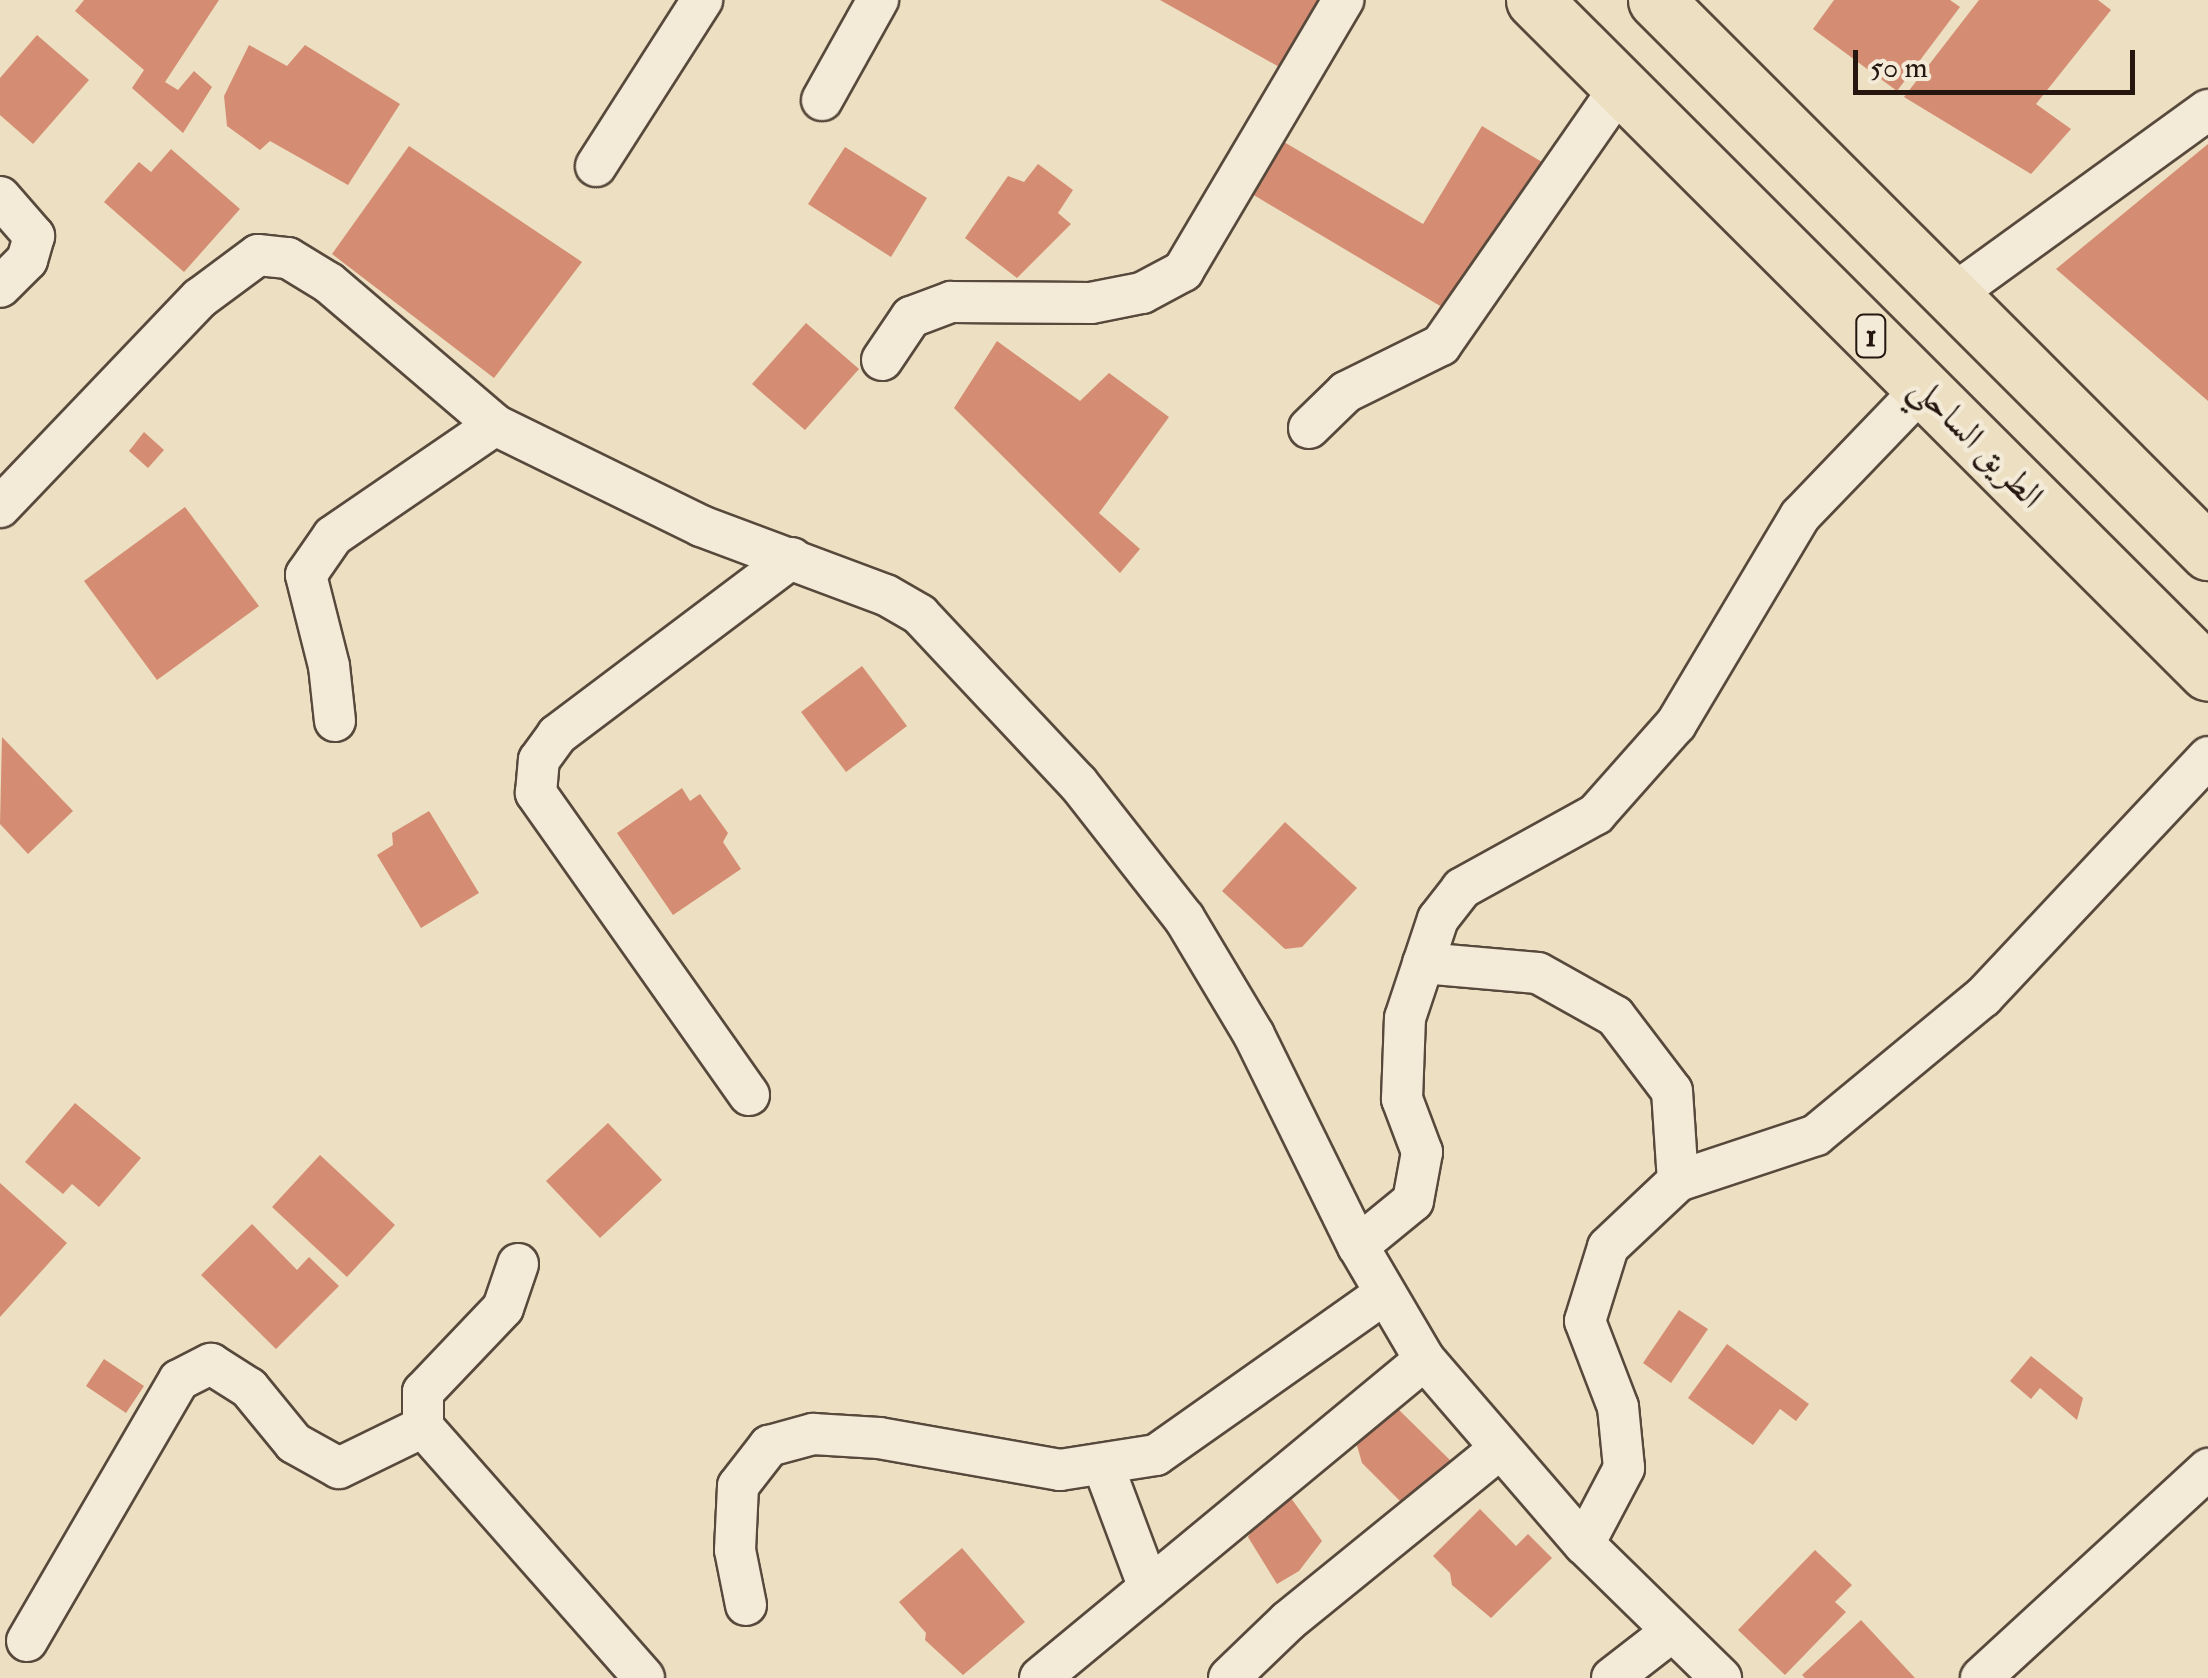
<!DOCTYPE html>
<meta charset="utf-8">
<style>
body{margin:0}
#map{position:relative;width:2208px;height:1678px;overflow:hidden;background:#eddfc1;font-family:"IM FELL Double Pica",Amiri,serif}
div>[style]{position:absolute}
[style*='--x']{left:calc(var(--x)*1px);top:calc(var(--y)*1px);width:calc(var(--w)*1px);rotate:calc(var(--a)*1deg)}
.building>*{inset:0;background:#d48d73}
.roads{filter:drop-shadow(2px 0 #57493c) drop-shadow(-2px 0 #57493c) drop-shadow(0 2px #57493c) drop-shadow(0 -2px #57493c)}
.minor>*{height:40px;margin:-20px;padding:0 20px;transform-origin:20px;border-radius:20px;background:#f3ead7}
.trunk>*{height:55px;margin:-27.5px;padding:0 27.5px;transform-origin:27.5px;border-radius:27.5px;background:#eddfc1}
span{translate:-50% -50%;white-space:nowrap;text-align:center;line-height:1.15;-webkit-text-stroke:9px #f3ead7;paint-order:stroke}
.shield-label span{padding:2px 8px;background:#f3ead7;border:2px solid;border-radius:8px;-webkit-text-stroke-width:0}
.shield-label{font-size:32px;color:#251710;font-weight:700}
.street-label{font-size:35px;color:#251710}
.scale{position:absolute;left:1853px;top:50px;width:282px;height:45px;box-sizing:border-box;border:5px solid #251710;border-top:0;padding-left:12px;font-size:30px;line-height:35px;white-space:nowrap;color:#251710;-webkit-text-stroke:8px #f3ead7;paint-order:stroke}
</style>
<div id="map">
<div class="building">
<i style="clip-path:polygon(84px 0,219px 0,165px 82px,178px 90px,194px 71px,212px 87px,183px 133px,132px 88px,144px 70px,75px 11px)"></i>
<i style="clip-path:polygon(1160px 0,1329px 0,1290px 73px)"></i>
<i style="clip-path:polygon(1834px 0,1950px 0,1960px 7px,1897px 91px,1813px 29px)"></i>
<i style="clip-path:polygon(1979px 0,2098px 0,2111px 10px,2036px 104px,2071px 129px,2031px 174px,1904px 97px)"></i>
<i style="clip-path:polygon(37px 35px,89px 80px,33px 144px,0 115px,0 78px)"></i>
<i style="clip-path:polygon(249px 45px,287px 66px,305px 45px,400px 104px,348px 185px,270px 141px,260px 150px,227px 126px,224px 96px)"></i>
<i style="clip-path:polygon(1482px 126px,1542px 162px,1452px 313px,1252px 194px,1284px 142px,1423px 224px)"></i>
<i style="clip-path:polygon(2208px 144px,2208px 401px,2056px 269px)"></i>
<i style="clip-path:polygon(409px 146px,582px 262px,494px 378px,332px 254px)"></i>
<i style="clip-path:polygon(845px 147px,927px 198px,891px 257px,808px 204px)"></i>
<i style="clip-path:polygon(171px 149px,240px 209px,184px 272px,104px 202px,139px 162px,151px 172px)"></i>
<i style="clip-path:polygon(1038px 164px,1073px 190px,1058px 213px,1071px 224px,1017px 278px,965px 238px,1008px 176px,1024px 182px)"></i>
<i style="clip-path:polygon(806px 323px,859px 369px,805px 430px,752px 384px)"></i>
<i style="clip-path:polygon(997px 341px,1080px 401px,1109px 373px,1169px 417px,1099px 513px,1140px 549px,1120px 573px,954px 408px)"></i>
<i style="clip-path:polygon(144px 432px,164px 450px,148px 468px,129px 451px)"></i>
<i style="clip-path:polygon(185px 507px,259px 606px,157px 680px,84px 581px)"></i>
<i style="clip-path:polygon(862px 666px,907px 726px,846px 772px,801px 712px)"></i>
<i style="clip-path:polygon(2px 737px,73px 811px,28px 854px,0 824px)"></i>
<i style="clip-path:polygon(682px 788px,690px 801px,700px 794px,728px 833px,723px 842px,741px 869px,673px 915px,617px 833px)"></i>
<i style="clip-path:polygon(429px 811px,479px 893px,421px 928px,377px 855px,393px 845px,392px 833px)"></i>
<i style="clip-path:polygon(1285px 822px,1357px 888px,1302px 947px,1285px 949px,1222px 891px)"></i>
<i style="clip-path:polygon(75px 1103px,141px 1158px,99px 1207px,72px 1184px,63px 1194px,25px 1162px)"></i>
<i style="clip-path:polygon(608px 1123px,662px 1180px,600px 1238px,546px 1181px)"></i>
<i style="clip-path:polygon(320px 1155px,395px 1225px,347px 1277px,272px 1207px)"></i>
<i style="clip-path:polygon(0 1183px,67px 1243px,0 1317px)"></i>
<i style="clip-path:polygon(252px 1224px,297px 1270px,309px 1257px,339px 1286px,276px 1349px,201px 1275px)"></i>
<i style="clip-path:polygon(1679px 1310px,1708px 1329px,1671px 1383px,1643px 1363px)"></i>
<i style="clip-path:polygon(1727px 1344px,1809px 1404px,1796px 1421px,1780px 1409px,1753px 1445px,1688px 1398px)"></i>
<i style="clip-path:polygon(2031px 1356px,2083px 1398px,2077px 1420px,2040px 1388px,2031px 1399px,2010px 1381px)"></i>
<i style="clip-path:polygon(104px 1359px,144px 1386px,126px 1413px,86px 1386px)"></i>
<i style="clip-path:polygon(1396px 1407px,1454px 1464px,1409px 1510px,1362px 1463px,1354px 1435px,1373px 1430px)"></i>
<i style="clip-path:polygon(1288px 1494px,1322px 1541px,1299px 1571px,1277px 1584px,1248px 1537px,1262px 1512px)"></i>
<i style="clip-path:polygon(1480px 1509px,1516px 1546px,1528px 1534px,1552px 1558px,1491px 1618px,1452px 1585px,1450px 1573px,1433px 1556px)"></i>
<i style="clip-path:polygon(962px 1548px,1025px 1622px,963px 1675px,925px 1640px,926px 1633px,899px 1602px)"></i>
<i style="clip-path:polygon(1815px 1550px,1852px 1585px,1835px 1602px,1846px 1612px,1785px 1675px,1738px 1630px)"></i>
<i style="clip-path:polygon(1861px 1620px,1915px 1678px,1805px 1678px,1802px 1675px)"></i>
</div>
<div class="roads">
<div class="minor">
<i style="--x:822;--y:100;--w:115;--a:-60.8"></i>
<i style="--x:596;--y:166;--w:197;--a:-57.4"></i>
<i style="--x:0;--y:197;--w:52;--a:48.9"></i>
<i style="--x:34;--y:236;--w:25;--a:106"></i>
<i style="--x:27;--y:260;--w:38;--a:135"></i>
<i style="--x:1955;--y:293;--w:312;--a:-35.9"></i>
<i style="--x:882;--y:360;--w:52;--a:-56"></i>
<i style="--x:911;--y:317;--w:43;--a:-20.6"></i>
<i style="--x:951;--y:302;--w:140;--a:0.4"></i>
<i style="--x:1091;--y:303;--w:52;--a:-11.1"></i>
<i style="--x:1142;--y:293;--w:47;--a:-28.2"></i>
<i style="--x:1183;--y:271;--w:315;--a:-59.4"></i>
<i style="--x:1309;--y:428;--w:52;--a:-44.2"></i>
<i style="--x:1346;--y:392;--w:106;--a:-26.3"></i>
<i style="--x:1441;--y:345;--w:315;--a:-55.2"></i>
<i style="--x:0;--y:507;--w:289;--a:-46.3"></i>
<i style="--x:200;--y:298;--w:72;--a:-36.6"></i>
<i style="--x:258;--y:255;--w:30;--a:6"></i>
<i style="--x:288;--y:258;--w:48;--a:31.4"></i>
<i style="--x:329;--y:283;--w:218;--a:40.5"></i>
<i style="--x:495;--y:425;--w:229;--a:26.1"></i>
<i style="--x:701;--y:526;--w:197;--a:20.5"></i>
<i style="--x:886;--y:595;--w:39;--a:30"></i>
<i style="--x:920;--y:615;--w:231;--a:46.8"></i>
<i style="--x:1078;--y:783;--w:172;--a:51.9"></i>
<i style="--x:1184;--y:918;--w:136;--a:59.1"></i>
<i style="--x:1254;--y:1035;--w:235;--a:63.8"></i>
<i style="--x:1358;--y:1246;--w:132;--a:59.6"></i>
<i style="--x:1425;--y:1360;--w:243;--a:49.2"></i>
<i style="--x:1584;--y:1544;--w:192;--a:44.4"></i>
<i style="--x:335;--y:721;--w:55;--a:-96.2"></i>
<i style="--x:329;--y:666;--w:94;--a:-104.2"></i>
<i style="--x:306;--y:575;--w:47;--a:-55.3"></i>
<i style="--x:333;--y:536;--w:196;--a:-34.4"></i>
<i style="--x:1423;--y:963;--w:115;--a:5"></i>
<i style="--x:1538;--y:973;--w:88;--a:29.2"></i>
<i style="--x:1615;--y:1016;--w:94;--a:52.8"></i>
<i style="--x:1672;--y:1091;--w:90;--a:86.2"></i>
<i style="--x:749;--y:1095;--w:370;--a:-125.2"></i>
<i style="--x:536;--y:793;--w:33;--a:-85"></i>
<i style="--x:539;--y:760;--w:31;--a:-54"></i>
<i style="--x:557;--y:735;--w:294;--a:-37"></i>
<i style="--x:1358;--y:1246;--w:71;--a:-39.3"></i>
<i style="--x:1413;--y:1201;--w:50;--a:-79.6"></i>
<i style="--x:1422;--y:1152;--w:57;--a:-110.7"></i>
<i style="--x:1402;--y:1099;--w:81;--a:-87.9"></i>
<i style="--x:1405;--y:1018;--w:104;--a:-71.6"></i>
<i style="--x:1438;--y:919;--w:39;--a:-52"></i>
<i style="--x:1462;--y:888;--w:153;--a:-28.9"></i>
<i style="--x:1596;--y:814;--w:120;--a:-48.4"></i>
<i style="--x:1676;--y:724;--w:242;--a:-59.2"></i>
<i style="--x:1800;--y:516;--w:178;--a:-46.1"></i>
<i style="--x:518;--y:1264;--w:46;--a:108.8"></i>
<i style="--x:503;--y:1308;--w:116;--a:133.6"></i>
<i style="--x:423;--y:1392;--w:35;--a:90"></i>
<i style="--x:423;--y:1427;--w:334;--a:48.6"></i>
<i style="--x:1103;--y:1465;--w:131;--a:69.5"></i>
<i style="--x:1584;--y:1544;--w:86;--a:-62.2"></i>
<i style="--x:1624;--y:1468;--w:61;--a:-95.6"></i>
<i style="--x:1618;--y:1407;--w:92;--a:-111"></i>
<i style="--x:1585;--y:1321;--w:77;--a:-72.7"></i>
<i style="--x:1608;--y:1247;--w:96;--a:-43.3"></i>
<i style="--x:1678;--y:1181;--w:145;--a:-18.4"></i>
<i style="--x:1816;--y:1135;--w:217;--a:-39.6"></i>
<i style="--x:1983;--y:997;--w:329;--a:-46.8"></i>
<i style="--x:746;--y:1605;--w:56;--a:-101.3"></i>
<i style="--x:735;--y:1550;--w:64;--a:-87.3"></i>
<i style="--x:738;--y:1486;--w:51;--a:-52.2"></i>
<i style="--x:769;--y:1446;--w:46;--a:-15.3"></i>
<i style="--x:813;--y:1434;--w:66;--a:3.5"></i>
<i style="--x:879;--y:1438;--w:184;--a:10"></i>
<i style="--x:1060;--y:1470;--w:97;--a:-8.9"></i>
<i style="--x:1156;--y:1455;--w:279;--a:-35.2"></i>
<i style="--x:27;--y:1641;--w:302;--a:-59.8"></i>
<i style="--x:179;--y:1380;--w:36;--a:-27"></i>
<i style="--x:211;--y:1364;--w:45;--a:32.3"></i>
<i style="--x:249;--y:1388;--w:71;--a:50.7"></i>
<i style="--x:294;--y:1443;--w:51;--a:29.1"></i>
<i style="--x:339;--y:1468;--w:93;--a:-26"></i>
<i style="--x:1040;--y:1678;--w:499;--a:-39.6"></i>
<i style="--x:1229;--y:1678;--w:82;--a:-44"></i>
<i style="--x:1288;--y:1621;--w:273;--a:-39.1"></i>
<i style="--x:1612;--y:1678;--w:73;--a:-37.8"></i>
<i style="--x:1981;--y:1678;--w:309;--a:-42.6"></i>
</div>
<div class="trunk">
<i style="--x:1534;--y:0;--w:952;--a:44.96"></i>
<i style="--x:1656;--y:0;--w:781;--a:45"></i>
</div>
</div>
<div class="shield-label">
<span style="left:1871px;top:336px">1</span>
</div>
<div class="street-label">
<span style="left:1977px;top:442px;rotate:45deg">الطريق الساحلي</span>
</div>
<div class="scale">50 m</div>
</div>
